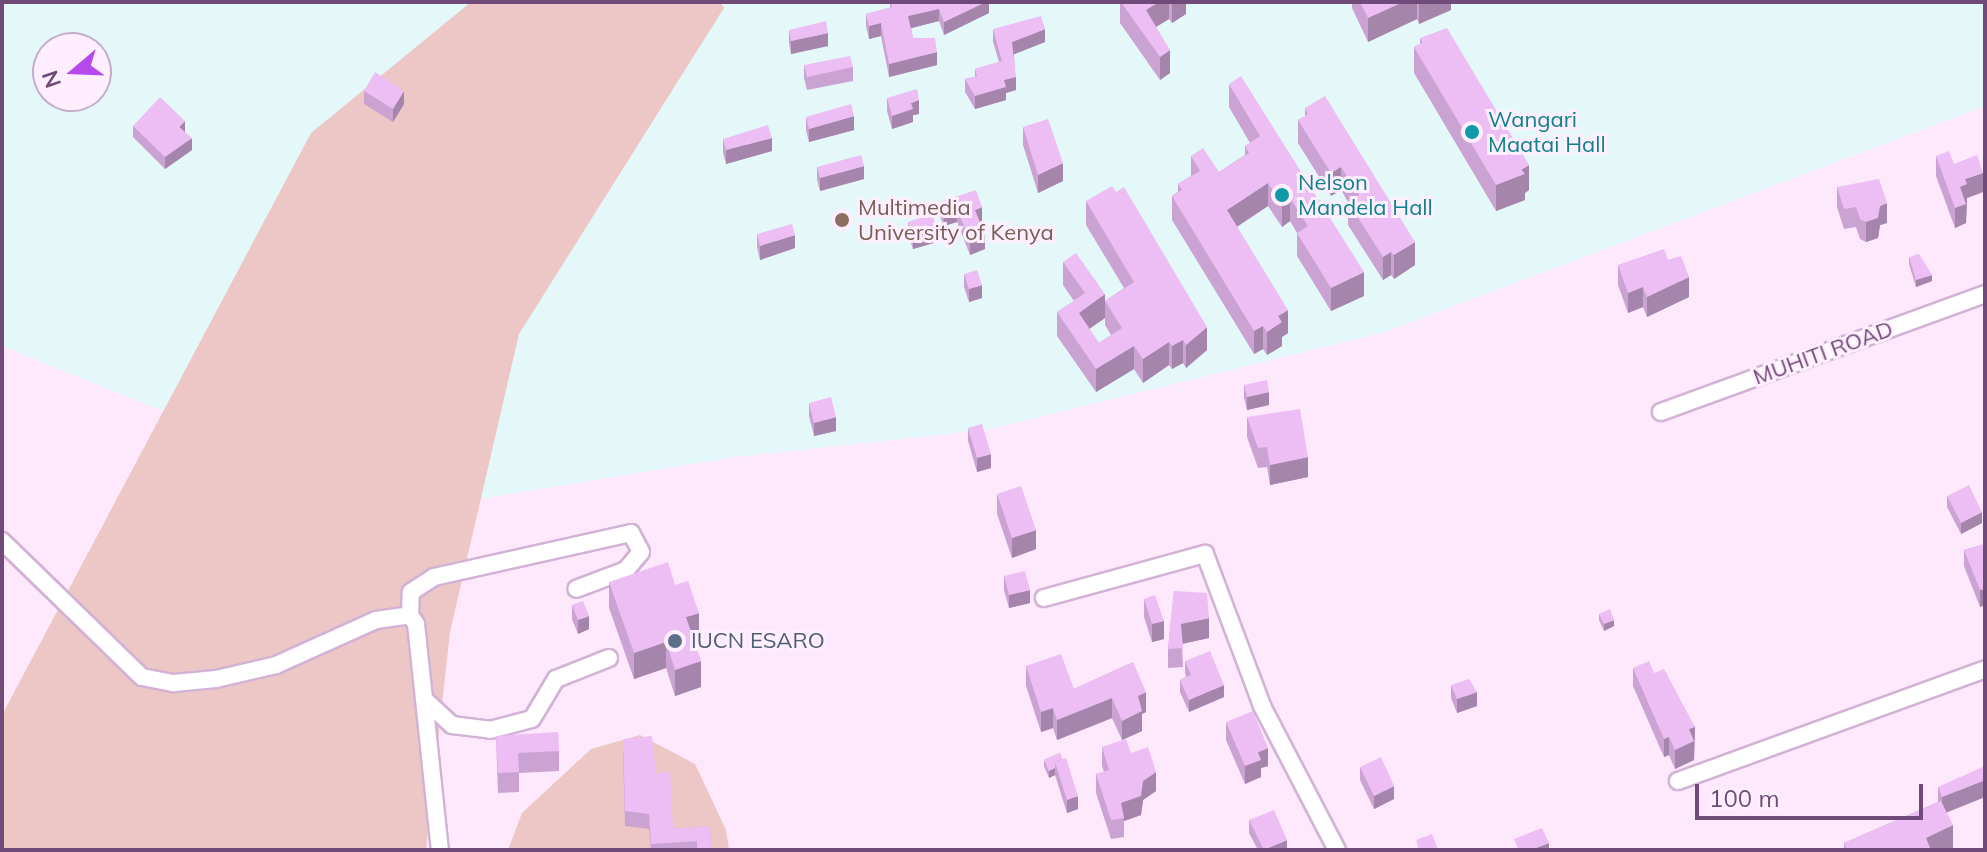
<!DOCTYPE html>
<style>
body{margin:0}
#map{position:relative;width:1987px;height:852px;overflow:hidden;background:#fde8fc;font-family:Mulish,sans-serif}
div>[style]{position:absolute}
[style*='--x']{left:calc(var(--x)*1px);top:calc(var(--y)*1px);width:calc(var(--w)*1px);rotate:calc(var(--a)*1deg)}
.education>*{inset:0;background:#e4f8fa}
.green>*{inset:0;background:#ecc7c5}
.roads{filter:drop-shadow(2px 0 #d2b2d5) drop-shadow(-2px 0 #d2b2d5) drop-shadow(0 2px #d2b2d5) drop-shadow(0 -2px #d2b2d5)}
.minor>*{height:16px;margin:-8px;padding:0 8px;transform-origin:8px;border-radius:8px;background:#fff}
.wall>*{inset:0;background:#cba3d2}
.shaded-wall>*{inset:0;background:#a585ab}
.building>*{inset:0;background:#ecbef4}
.dots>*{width:22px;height:22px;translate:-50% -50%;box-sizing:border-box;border:4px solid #ffeffe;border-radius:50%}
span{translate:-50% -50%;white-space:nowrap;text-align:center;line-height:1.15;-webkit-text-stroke:6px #ffeffe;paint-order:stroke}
.culture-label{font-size:22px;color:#0d838f}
.left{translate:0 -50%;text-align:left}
.education-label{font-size:22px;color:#785e54}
.street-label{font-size:22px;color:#704a79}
.service-label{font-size:22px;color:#4e5e75}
.frame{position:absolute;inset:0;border:4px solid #704a79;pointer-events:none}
.north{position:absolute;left:32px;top:32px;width:80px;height:80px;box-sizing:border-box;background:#ffeffe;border:2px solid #c6adc9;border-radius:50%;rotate:251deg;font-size:22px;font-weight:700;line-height:32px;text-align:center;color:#704a79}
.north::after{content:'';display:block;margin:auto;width:28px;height:36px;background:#b549ec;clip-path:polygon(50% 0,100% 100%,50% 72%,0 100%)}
.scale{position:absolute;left:1695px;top:784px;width:228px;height:36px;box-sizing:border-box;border:4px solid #704a79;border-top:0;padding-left:10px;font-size:24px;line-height:28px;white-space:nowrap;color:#704a79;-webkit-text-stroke:6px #ffeffe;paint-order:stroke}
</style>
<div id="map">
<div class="education">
<i style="clip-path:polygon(evenodd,2px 2px,1985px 2px,1985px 106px,1385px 332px,987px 430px,743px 456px,393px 513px,232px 439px,2px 346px,2px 2px,48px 48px,96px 48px,96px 96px,48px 96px,48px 48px)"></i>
</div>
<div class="green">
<i style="clip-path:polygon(471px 2px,720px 2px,724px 8px,519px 334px,450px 632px,426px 850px,2px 850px,2px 715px,311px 133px)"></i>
<i style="clip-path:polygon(640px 735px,695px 764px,726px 830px,729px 850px,508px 850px,522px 813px,591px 749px)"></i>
</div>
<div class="roads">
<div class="minor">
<i style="--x:1661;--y:412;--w:345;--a:-20"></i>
<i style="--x:2;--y:541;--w:195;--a:44.2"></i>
<i style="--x:142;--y:677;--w:33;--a:11"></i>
<i style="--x:174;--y:683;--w:42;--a:-5.4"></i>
<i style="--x:216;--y:679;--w:62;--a:-13.1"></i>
<i style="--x:276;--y:665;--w:110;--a:-24.2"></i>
<i style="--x:376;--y:620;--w:34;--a:-8"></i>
<i style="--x:410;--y:615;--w:11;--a:56"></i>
<i style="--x:416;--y:624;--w:75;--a:83.9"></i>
<i style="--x:424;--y:699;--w:38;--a:43"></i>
<i style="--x:452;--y:725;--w:38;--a:7"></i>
<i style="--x:490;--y:730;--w:43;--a:-14.7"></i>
<i style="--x:532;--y:719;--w:47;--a:-59"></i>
<i style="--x:556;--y:679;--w:57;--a:-21.6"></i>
<i style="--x:1044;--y:598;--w:167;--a:-15.3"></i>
<i style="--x:1205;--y:554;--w:162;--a:69.4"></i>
<i style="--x:1262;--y:706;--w:162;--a:62.5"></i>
<i style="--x:410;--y:615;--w:23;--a:-88"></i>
<i style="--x:411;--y:592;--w:27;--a:-33"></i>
<i style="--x:434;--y:577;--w:202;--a:-12.6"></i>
<i style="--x:631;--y:533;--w:21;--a:62"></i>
<i style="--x:641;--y:552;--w:23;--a:130"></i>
<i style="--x:626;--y:570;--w:53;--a:159.2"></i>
<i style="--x:424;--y:699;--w:152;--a:84"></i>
<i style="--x:1678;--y:781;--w:327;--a:-20"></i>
</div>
</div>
<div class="wall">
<i style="clip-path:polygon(890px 2px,989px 2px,989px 13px,944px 35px,939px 21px,911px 28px,913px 38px,937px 65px,889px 77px,881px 36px,869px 39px,866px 26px,866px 14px,890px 8px)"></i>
<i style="clip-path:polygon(1120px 2px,1186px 2px,1186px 14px,1172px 23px,1169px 19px,1156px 27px,1170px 73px,1160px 80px,1120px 23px)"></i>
<i style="clip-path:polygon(1352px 2px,1451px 2px,1451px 10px,1419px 24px,1417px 19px,1368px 42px,1352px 8px)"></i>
<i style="clip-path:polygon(993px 29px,1045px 42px,1014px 54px,1016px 90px,1006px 93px,1006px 100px,975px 109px,965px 92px,965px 79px,975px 77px,975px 69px,999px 62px,993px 42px)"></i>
<i style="clip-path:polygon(789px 30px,828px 46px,791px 54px,789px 43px)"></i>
<i style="clip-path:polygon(1420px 38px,1529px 190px,1525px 193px,1525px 200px,1496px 211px,1414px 73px,1414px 47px,1420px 44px)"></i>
<i style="clip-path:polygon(804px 65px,853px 67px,853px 81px,807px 90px,804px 78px)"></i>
<i style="clip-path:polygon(1229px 84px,1364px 296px,1331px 311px,1297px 256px,1297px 233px,1290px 221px,1282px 227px,1268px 206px,1237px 227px,1288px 333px,1282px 337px,1282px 346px,1267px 355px,1263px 349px,1254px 354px,1172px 220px,1172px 196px,1178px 192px,1178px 184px,1191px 176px,1191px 156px,1219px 172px,1245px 155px,1245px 146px,1250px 143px,1229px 107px)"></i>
<i style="clip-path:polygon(364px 91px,404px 104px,393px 122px,364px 104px)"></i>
<i style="clip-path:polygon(887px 98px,919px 114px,913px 115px,913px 122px,892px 129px,887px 111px)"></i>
<i style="clip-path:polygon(1305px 108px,1415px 265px,1394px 279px,1391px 275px,1383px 280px,1348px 225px,1348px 202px,1341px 190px,1331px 196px,1298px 143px,1298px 120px,1305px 116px)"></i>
<i style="clip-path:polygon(806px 117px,854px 130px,809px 142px,806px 130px)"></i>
<i style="clip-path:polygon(133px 126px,185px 132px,192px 150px,165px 169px,133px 137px)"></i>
<i style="clip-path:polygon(1023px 127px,1063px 181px,1038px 193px,1023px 145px)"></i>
<i style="clip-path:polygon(723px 139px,772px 151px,726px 164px,723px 153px)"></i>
<i style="clip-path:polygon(1936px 156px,1954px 164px,1983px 192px,1967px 198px,1966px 223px,1955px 228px,1936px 176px)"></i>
<i style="clip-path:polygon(817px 167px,864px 179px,820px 191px,817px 180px)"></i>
<i style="clip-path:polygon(1837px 187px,1887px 223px,1880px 225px,1878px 238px,1866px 242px,1860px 239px,1856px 227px,1844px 229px,1837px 207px)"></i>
<i style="clip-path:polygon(evenodd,1086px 201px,1207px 350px,1186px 368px,1183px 363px,1172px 369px,1169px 365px,1143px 383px,1134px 369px,1096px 392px,1057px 336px,1057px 312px,1074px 301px,1063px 285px,1063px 262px,1105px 301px,1124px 288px,1086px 225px,1086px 201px,1105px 318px,1105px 325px,1111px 335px,1099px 343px,1089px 329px,1105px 318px)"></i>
<i style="clip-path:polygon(940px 202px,982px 221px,980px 221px,985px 249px,970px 255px,957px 222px,944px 226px,940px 216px)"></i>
<i style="clip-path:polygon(908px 222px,937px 242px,913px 249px,908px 235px)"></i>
<i style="clip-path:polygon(757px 234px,795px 248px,760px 260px,757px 247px)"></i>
<i style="clip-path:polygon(1909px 257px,1932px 281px,1916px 287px,1909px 264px)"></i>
<i style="clip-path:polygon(1668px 260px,1689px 297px,1647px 317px,1643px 307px,1628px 313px,1618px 285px,1618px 265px)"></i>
<i style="clip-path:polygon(964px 274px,982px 298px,969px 302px,964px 287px)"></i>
<i style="clip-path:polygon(1244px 385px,1269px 405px,1247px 410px,1244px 398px)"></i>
<i style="clip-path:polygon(809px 403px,836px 431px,814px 436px,809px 416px)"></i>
<i style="clip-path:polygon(1247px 417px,1308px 477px,1270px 485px,1267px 467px,1258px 468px,1247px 437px)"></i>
<i style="clip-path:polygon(968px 428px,991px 468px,977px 472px,968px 441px)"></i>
<i style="clip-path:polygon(997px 494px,1036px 549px,1012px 558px,997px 514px)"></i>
<i style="clip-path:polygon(1947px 496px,1982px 523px,1961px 534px,1947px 507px)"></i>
<i style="clip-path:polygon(1985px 544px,1985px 605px,1980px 607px,1964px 566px,1964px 550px)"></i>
<i style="clip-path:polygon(1004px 576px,1030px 603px,1009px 608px,1004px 590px)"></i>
<i style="clip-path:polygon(609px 582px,675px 585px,699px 639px,694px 641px,701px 687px,675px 696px,666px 668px,634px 679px,609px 608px)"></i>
<i style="clip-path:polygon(1174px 591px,1209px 638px,1182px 644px,1183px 667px,1168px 668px,1168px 649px)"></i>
<i style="clip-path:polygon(1144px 599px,1164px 639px,1152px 642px,1144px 617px)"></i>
<i style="clip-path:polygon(572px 605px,589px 629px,578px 634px,572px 619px)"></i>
<i style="clip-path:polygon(1599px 614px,1614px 626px,1604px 631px,1599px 620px)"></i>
<i style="clip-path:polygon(1185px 661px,1224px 697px,1189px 712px,1180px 692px,1180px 680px,1186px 677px,1185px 673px)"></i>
<i style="clip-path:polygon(1133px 662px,1146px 712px,1142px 714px,1142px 731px,1122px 740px,1112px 718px,1057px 740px,1053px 728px,1041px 732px,1026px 686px,1026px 666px,1074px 689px)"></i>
<i style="clip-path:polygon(1633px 668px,1654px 673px,1695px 727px,1694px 760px,1675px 769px,1669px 755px,1664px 757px,1633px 686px)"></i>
<i style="clip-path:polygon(1451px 685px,1477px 706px,1457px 713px,1451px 698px)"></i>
<i style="clip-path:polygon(1226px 722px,1268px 766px,1261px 768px,1261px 777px,1245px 784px,1226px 740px)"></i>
<i style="clip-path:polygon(496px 736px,559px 751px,559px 771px,519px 773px,519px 792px,498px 793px)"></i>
<i style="clip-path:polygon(1102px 747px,1131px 753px,1156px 791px,1143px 800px,1141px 815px,1124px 821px,1124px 837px,1111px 839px,1096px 793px,1096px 774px,1104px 772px,1102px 766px)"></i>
<i style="clip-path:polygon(623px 753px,656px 774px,673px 829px,710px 826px,711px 850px,651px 850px,649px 829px,625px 826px)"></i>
<i style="clip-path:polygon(1060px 753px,1078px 809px,1067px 813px,1055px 775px,1049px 778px,1044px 766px,1044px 760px)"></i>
<i style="clip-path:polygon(1360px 767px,1394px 799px,1374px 809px,1360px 780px)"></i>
<i style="clip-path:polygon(1938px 787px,1985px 797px,1946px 813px,1953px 850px,1844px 850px,1844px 843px,1938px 802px)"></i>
<i style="clip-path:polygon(1249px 820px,1287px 850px,1258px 850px,1249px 833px)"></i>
</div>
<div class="shaded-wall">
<i style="clip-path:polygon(986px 2px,989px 2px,989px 13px,944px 35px,944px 22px)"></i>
<i style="clip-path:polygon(1159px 2px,1169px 2px,1169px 19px,1146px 33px,1146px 10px)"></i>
<i style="clip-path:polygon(1172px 2px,1186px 2px,1186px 14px,1172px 23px)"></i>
<i style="clip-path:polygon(1403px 2px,1417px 2px,1417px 19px,1368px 42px,1368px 18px)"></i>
<i style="clip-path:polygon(1419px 2px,1451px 2px,1451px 10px,1419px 24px)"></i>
<i style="clip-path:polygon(939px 9px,939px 21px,908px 29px,908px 16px)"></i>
<i style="clip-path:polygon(881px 23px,881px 36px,869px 39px,869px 26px)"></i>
<i style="clip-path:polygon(1045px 29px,1045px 42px,1012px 55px,1012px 42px)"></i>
<i style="clip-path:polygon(828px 33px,828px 46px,791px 54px,791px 41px)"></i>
<i style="clip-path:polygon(1170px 50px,1170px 73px,1160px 80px,1160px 57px)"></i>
<i style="clip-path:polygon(937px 52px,937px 65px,889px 77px,889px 64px)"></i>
<i style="clip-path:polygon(1016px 77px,1016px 90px,1006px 93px,1006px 100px,975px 109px,975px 96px,1004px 80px)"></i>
<i style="clip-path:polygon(404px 91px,404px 104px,393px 122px,393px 109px)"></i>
<i style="clip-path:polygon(919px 100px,919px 114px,913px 115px,913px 122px,892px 129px,892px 116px,911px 103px)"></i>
<i style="clip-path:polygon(854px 116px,854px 130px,809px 142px,809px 129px)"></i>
<i style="clip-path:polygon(185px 121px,185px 133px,179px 127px)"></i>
<i style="clip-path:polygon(192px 138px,192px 150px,165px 169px,165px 157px)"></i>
<i style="clip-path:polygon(772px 138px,772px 151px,726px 164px,726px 150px)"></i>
<i style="clip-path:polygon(1063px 163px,1063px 181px,1038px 193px,1038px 175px)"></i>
<i style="clip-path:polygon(1529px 165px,1529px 190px,1525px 193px,1525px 200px,1496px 211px,1496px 185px)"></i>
<i style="clip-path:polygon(864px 166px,864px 179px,820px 191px,820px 178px)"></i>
<i style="clip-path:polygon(1341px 167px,1341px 190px,1331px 196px,1331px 173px)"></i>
<i style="clip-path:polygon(1983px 173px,1983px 192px,1967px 198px,1966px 223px,1955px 228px,1955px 208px,1960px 187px,1965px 179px)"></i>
<i style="clip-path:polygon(1268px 183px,1268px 206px,1227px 233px,1227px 210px)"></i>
<i style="clip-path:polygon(1290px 198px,1290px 221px,1282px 227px,1282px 204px)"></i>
<i style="clip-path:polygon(1887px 203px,1887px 223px,1880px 225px,1878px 238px,1866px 242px,1866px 222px,1880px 206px)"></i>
<i style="clip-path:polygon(982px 207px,982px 221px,975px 223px,975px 210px)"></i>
<i style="clip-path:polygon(957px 209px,957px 222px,944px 226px,944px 213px)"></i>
<i style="clip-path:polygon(937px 228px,937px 242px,913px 249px,913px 236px)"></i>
<i style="clip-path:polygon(795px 235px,795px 248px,760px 260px,760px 246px)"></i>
<i style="clip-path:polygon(985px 235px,985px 249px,970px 255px,970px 241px)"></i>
<i style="clip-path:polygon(1415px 242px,1415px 265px,1394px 279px,1394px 255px)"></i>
<i style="clip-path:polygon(1391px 252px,1391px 275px,1383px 280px,1383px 257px)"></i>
<i style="clip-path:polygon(1364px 272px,1364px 296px,1331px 311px,1331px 288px)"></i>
<i style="clip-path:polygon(1932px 275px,1932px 281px,1916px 287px,1916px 280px)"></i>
<i style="clip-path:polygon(1689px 277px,1689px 297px,1647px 317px,1647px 297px)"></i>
<i style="clip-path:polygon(982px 285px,982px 298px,969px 302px,969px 289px)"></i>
<i style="clip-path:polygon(1643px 287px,1643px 307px,1628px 313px,1628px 293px)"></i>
<i style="clip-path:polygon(1105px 294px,1105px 318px,1079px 336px,1079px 313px)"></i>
<i style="clip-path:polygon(1288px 310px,1288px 333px,1282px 337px,1282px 346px,1267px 355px,1267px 332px,1278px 316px)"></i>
<i style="clip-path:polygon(1263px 326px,1263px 349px,1254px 354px,1254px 331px)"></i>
<i style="clip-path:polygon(1207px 327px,1207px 350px,1186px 368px,1186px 345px)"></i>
<i style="clip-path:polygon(1183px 340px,1183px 363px,1172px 369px,1172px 346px)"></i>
<i style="clip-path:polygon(1169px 342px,1169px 365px,1143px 383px,1143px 359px)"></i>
<i style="clip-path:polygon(1134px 346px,1134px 369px,1096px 392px,1096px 369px)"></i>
<i style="clip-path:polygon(1269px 392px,1269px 405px,1247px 410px,1247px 397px)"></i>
<i style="clip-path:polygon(836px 417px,836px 431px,814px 436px,814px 423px)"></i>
<i style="clip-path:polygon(991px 454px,991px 468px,977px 472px,977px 458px)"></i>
<i style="clip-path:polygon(1308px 457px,1308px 477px,1270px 485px,1270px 465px)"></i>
<i style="clip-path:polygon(1982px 512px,1982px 523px,1961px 534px,1961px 523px)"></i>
<i style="clip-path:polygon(1036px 530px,1036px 549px,1012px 558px,1012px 538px)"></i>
<i style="clip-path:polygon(1985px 589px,1985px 605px,1980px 607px,1980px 590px)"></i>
<i style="clip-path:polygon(1030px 590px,1030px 603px,1009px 608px,1009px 595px)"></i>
<i style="clip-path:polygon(699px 613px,699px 639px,686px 643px,686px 617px)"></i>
<i style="clip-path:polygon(589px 616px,589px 629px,578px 634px,578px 620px)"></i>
<i style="clip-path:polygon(1209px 618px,1209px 638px,1181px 644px,1181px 624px)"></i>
<i style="clip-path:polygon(1614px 620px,1614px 626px,1604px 631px,1604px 624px)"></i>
<i style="clip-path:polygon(1164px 621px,1164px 639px,1152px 642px,1152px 624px)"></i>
<i style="clip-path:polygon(666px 642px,666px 668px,634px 679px,634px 653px)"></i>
<i style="clip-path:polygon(701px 661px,701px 687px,675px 696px,675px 670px)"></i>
<i style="clip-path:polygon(1224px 685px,1224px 697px,1189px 712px,1189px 700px)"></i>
<i style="clip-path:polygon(1146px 692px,1146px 712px,1142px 714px,1142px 731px,1122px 740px,1122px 721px,1138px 696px)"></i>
<i style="clip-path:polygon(1477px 692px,1477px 706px,1457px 713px,1457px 699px)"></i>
<i style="clip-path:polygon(1112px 698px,1112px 718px,1057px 740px,1057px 720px)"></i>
<i style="clip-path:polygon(1053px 708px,1053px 728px,1041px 732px,1041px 712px)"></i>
<i style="clip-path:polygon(1695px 727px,1694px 760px,1675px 769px,1675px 750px,1689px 729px)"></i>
<i style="clip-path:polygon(1669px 737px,1669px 755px,1664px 757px,1664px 739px)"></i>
<i style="clip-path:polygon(1268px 748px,1268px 766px,1261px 768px,1261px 777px,1245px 784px,1245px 766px,1258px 752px)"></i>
<i style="clip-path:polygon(1055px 768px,1055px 775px,1049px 778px,1049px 771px)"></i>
<i style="clip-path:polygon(1156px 772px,1156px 791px,1143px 800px,1141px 815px,1124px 821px,1121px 803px,1143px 781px)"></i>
<i style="clip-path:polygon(1985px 780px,1985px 797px,1942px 814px,1942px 797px)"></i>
<i style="clip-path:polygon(1394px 786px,1394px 799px,1374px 809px,1374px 796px)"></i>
<i style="clip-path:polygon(1078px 796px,1078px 809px,1067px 813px,1067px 800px)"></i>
<i style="clip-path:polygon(1953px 825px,1953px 850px,1926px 850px,1926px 838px)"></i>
<i style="clip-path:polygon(1287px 840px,1287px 850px,1264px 850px)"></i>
<i style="clip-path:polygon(1549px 843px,1549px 849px,1530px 850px)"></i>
</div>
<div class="building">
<i style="clip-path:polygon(891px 2px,986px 2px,944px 22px,939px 9px,908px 16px,913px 38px,935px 38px,937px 52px,889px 64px,881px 23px,869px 26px,866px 14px,892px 7px)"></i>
<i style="clip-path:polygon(1121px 2px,1159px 2px,1146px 10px,1170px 50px,1160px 57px)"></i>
<i style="clip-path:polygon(1360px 2px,1403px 2px,1368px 18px)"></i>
<i style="clip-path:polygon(1041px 16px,1045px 29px,1012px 42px,1016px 77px,1004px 80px,1006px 87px,975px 96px,965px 79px,977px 76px,975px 69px,1002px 61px,993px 29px)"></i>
<i style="clip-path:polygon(826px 21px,828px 33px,791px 41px,789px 30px)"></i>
<i style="clip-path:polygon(1447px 28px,1529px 165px,1521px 169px,1525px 174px,1496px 185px,1414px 47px,1423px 42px,1420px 38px)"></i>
<i style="clip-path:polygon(850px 56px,853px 67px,807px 77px,804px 65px)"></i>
<i style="clip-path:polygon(375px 72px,404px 91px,393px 109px,364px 91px)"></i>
<i style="clip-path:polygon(1241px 76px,1364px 272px,1331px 288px,1297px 233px,1308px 226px,1290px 198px,1282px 204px,1268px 183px,1227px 210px,1288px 310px,1278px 316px,1282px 322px,1267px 332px,1263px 326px,1254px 331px,1172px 196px,1182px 190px,1178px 184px,1200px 171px,1191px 156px,1203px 148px,1219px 172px,1249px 153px,1245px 146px,1260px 136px,1229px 84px)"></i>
<i style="clip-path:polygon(917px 89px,919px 100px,911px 103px,913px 109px,892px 116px,887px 98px)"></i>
<i style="clip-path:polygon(1325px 96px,1415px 242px,1394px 255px,1391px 252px,1383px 257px,1348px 202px,1359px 195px,1341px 167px,1331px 173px,1298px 120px,1308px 114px,1305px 108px)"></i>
<i style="clip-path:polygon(160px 97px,185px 121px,179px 127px,192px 138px,165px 157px,133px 126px)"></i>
<i style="clip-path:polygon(851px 104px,854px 116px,809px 129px,806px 117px)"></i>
<i style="clip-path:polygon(1048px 119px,1063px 163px,1038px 175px,1023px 127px)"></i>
<i style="clip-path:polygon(768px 125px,772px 138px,726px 150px,723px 139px)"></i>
<i style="clip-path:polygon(1949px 151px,1954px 164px,1977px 155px,1983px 173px,1965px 179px,1967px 184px,1960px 187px,1966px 204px,1955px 208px,1936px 156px)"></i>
<i style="clip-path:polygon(861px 155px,864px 166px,820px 178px,817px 167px)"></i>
<i style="clip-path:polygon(1879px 179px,1887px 203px,1880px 206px,1878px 218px,1866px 222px,1860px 219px,1856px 207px,1844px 209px,1837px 187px)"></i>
<i style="clip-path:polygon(1112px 186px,1116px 192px,1124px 187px,1207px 327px,1186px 345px,1183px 340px,1172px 346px,1169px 342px,1143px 359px,1134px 346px,1096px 369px,1057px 312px,1085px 293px,1063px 262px,1076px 253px,1105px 294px,1079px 313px,1099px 343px,1122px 328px,1105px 301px,1134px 282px,1086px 201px)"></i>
<i style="clip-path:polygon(976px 190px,982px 207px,975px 210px,985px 235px,970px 241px,957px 209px,944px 213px,940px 202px)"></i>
<i style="clip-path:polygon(932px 214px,937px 228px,913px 236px,908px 222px)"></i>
<i style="clip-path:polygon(792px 224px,795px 235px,760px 246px,757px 234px)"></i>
<i style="clip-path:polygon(1664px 249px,1668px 260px,1681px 256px,1689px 277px,1647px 297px,1643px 287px,1628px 293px,1618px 265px)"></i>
<i style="clip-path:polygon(1919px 254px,1932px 275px,1916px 280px,1909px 257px)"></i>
<i style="clip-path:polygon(977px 270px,982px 285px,969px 289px,964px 274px)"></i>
<i style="clip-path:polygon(1267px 380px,1269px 392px,1247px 397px,1244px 385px)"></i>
<i style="clip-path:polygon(831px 397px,836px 417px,814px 423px,809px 403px)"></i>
<i style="clip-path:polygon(1300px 409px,1308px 457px,1270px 465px,1267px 447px,1258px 448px,1247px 417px)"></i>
<i style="clip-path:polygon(982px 424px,991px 454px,977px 458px,968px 428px)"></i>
<i style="clip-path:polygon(1969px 485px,1982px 512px,1961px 523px,1947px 496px)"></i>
<i style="clip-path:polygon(1021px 486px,1036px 530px,1012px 538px,997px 494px)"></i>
<i style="clip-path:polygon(1985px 544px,1985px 589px,1980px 590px,1964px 550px)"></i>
<i style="clip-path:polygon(668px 562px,675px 585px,688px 581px,699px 613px,686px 617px,701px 661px,675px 670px,666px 642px,634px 653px,609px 582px)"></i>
<i style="clip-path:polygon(1025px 571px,1030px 590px,1009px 595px,1004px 576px)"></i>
<i style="clip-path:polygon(1174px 591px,1207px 593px,1209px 618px,1181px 624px,1183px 648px,1168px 649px)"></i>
<i style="clip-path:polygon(1155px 595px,1164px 621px,1152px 624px,1144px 599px)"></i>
<i style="clip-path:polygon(583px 601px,589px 616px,578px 620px,572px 605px)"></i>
<i style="clip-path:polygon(1610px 609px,1614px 620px,1604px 624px,1599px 614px)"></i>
<i style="clip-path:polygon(1210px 651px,1224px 685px,1189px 700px,1180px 680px,1191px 675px,1185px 661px)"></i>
<i style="clip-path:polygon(1061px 654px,1074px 689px,1133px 662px,1146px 692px,1138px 696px,1142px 711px,1122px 721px,1112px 698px,1057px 720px,1053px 708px,1041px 712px,1026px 666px)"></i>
<i style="clip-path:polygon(1649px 661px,1654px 673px,1664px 669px,1695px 727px,1689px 729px,1694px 741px,1675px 750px,1669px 737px,1664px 739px,1633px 668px)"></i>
<i style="clip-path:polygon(1469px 679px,1477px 692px,1457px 699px,1451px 685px)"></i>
<i style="clip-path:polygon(1253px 711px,1268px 748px,1258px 752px,1261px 760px,1245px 766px,1226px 722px)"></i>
<i style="clip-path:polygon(558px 732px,559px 751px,518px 753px,519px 772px,498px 773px,496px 736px)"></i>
<i style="clip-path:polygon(652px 736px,656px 774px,670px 771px,673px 829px,710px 826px,711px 850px,697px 850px,697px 841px,651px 844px,649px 814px,625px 811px,623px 739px)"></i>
<i style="clip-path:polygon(1126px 739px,1131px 753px,1148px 747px,1156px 772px,1143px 781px,1141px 796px,1121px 803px,1124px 818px,1111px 820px,1096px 774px,1109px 770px,1102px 747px)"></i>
<i style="clip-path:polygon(1060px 753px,1062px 759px,1055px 762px,1055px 768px,1049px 771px,1044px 760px)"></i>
<i style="clip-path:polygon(1381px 757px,1394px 786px,1374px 796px,1360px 767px)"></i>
<i style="clip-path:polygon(1066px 758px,1078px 796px,1067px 800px,1055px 762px)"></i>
<i style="clip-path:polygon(1985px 766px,1985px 780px,1942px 797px,1938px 787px)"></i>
<i style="clip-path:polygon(1941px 801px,1953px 825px,1926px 838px,1931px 850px,1847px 850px,1844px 843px)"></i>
<i style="clip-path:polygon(1274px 810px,1287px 840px,1264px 850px,1249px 820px)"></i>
<i style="clip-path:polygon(1542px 828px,1549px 843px,1530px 850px,1519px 850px,1514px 839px)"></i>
<i style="clip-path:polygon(1432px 834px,1438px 850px,1419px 850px,1416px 840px)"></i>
</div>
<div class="dots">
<i style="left:1472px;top:132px;background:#0f9aa8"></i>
<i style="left:1282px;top:195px;background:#0f9aa8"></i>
<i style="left:842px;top:220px;background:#8d6e63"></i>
<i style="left:675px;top:641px;background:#5c6f8a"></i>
</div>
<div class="culture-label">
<span class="left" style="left:1488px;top:132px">Wangari<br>Maatai Hall</span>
<span class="left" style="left:1298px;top:195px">Nelson<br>Mandela Hall</span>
</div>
<div class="education-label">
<span class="left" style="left:858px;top:220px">Multimedia<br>University of Kenya</span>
</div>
<div class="street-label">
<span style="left:1823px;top:353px;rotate:-20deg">MUHITI ROAD</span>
</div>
<div class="service-label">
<span class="left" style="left:691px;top:641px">IUCN ESARO</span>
</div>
<div class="frame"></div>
<div class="north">N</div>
<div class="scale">100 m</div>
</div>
